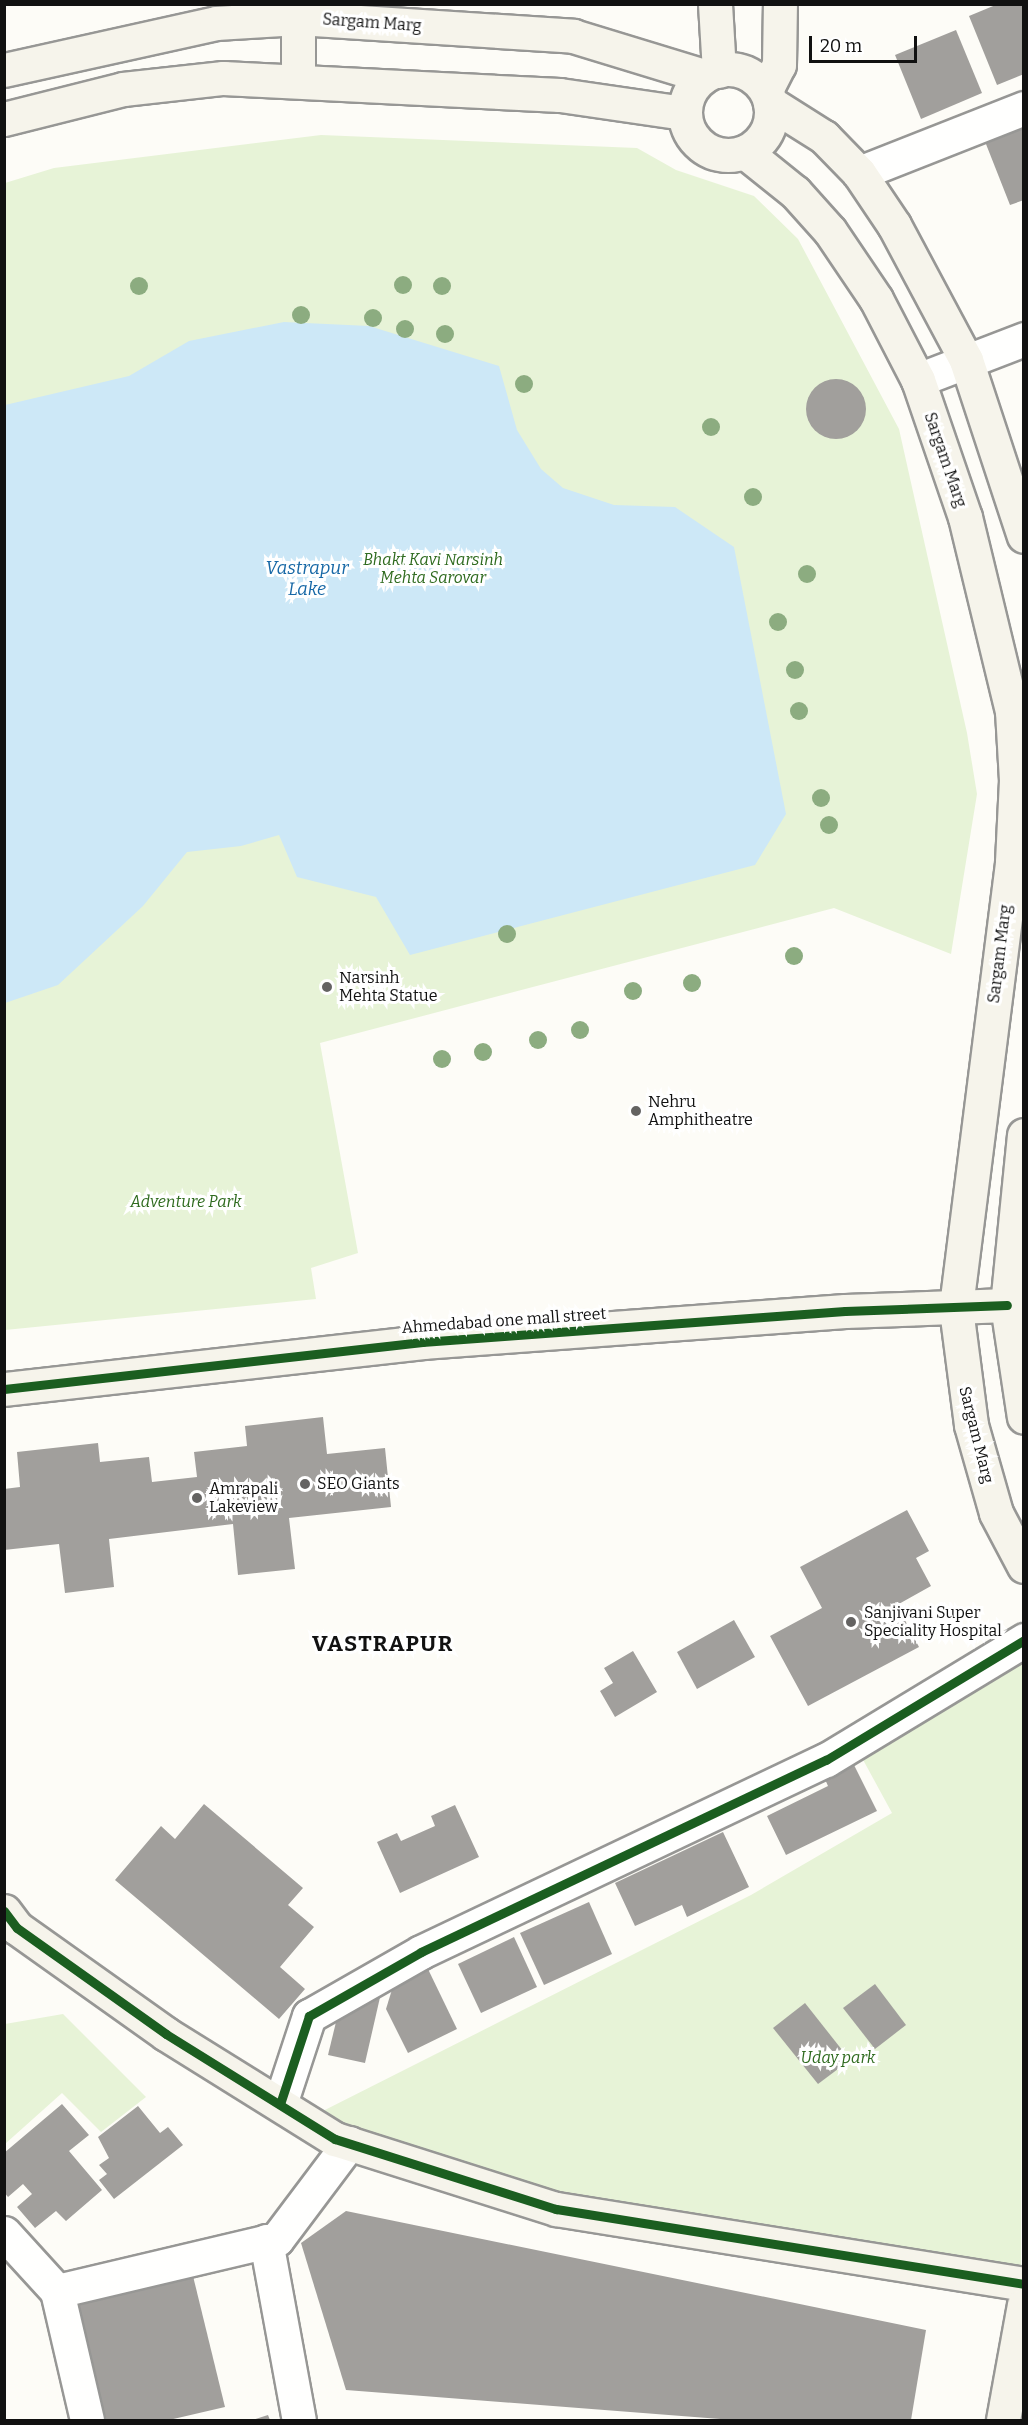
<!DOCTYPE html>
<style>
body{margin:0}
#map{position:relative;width:1028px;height:2425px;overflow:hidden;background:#fdfcf7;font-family:Bitter,serif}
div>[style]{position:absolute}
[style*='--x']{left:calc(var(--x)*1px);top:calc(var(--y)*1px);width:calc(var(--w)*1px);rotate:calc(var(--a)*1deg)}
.green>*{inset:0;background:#e7f3d7}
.water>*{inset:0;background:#cde8f7}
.building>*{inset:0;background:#a19f9c}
.round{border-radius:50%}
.roads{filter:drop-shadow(2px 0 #979795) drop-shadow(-2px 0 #979795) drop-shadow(0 2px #979795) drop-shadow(0 -2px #979795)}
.street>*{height:33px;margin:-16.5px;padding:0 16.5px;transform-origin:16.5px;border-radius:16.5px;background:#fffffe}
.secondary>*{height:33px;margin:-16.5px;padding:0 16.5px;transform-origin:16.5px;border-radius:16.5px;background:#f6f4eb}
.secondary>.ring{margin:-16.5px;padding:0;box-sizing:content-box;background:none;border:33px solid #f6f4eb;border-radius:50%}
.cycleway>*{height:9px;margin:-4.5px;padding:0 4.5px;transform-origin:4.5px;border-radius:4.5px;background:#1b5e20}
.trees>*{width:18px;height:18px;margin:-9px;border-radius:50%;background:#8cac80}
.dots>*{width:16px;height:16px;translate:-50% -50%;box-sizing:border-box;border:3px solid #fff;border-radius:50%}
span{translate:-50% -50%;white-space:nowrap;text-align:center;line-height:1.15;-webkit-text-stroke:6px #fff;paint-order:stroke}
.street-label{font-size:16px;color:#111}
.park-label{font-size:16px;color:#2f6b1f;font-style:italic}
.poi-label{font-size:16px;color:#111}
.left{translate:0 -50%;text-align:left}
.water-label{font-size:18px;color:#1768a6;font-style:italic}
.district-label{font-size:22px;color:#111;font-weight:700;letter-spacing:1.5px}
.frame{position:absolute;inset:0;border:6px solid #111;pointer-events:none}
.scale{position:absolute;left:809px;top:36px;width:108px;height:27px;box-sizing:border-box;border:3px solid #111;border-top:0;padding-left:8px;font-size:18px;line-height:21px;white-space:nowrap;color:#111;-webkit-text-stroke:4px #fff;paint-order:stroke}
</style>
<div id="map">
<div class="green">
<i style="clip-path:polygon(321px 135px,637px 148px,676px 170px,754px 196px,798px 239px,899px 429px,967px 733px,977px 794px,951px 954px,834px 908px,320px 1043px,358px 1253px,311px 1268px,316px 1299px,5px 1330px,5px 183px,54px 168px)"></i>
<i style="clip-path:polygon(1023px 1646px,1021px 2277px,562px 2199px,309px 2118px,751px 1895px,892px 1813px,855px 1745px)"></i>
<i style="clip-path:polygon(63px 2014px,146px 2097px,101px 2132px,62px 2093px,5px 2144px,5px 2024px)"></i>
</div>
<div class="water">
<i style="clip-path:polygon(284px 322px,369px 326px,499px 366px,517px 430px,541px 469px,563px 488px,614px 505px,675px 507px,734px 547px,786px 814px,755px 865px,410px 955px,376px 897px,297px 877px,279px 835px,241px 846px,187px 852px,143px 906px,58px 985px,5px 1003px,5px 405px,129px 376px,189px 341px)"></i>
</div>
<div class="building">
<i style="clip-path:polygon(998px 4px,1024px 4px,1024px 74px,997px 85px,969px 16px)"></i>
<i style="clip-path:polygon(956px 30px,982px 93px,921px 119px,895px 55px)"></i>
<i style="clip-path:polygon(1024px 124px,1024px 200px,1010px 205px,984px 139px)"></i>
<i class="round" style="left:806px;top:379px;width:60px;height:60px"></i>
<i style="clip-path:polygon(323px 1417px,327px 1454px,385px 1448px,391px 1507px,289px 1518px,295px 1569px,238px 1575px,233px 1524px,109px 1539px,114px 1587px,65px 1593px,59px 1544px,4px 1550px,4px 1489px,20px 1487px,17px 1452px,98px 1443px,100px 1462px,149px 1457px,152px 1482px,197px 1477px,194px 1452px,247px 1446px,245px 1426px)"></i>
<i style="clip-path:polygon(907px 1510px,929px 1551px,916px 1558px,931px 1586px,897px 1605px,919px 1647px,808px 1706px,770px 1636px,822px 1608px,800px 1567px)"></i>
<i style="clip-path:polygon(734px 1620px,755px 1657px,697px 1689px,677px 1652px)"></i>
<i style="clip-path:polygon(633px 1651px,657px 1692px,615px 1717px,600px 1691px,613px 1683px,604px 1668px)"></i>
<i style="clip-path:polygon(853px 1763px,877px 1811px,786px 1855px,767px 1816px,828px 1786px,824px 1777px)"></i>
<i style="clip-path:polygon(204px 1804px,303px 1888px,288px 1905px,314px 1927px,280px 1967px,305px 1989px,279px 2019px,115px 1880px,161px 1826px,175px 1839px)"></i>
<i style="clip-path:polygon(455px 1805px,479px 1857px,400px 1893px,377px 1842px,397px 1833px,401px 1841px,435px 1826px,431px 1816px)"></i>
<i style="clip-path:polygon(723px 1832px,749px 1887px,687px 1917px,682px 1905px,635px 1926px,615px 1883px)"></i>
<i style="clip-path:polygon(589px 1902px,612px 1954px,544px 1985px,520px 1933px)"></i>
<i style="clip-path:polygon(514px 1937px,537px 1987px,481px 2013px,458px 1964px)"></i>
<i style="clip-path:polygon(427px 1967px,457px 2029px,408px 2053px,386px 2009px,394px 1983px)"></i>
<i style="clip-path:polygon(875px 1984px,906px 2025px,875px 2049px,843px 2008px)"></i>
<i style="clip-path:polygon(345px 1985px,381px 1993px,365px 2063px,328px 2055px)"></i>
<i style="clip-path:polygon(805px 2003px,850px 2060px,818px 2084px,773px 2028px)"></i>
<i style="clip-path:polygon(62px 2104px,89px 2135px,69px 2151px,102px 2190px,66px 2221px,56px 2211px,35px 2228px,17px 2207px,32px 2194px,23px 2184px,8px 2197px,4px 2192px,4px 2153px)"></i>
<i style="clip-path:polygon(138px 2106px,160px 2133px,168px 2127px,183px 2145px,114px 2199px,99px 2180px,107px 2174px,99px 2165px,109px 2158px,98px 2137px)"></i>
<i style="clip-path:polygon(346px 2211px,926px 2330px,911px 2420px,733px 2420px,346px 2390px,301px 2243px)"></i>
<i style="clip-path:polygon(193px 2276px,225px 2407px,169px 2420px,104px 2420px,75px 2303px)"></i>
<i style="clip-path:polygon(268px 2415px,270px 2420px,252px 2420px)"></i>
</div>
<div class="roads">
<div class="street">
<i style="--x:859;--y:173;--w:177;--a:-21.5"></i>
<i style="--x:918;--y:380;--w:114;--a:-21.1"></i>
<i style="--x:280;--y:2104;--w:93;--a:-71.8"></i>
<i style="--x:309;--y:2016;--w:129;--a:-29.7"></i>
<i style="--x:421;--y:1952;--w:448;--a:-25.4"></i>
<i style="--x:826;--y:1760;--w:232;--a:-31.2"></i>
<i style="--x:4;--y:2233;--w:79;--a:47.6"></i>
<i style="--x:57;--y:2291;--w:226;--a:-13.3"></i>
<i style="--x:277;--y:2239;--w:120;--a:-53.1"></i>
<i style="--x:266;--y:2241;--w:182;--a:79.6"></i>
<i style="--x:57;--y:2291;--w:132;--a:76.9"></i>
</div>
<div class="secondary">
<i style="--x:715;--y:4;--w:67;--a:86.6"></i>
<i class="ring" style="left:685px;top:69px;width:53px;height:53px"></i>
<i style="--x:4;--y:70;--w:217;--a:-12.5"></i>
<i style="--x:216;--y:23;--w:82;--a:-3.5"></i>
<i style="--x:298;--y:18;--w:276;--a:3.7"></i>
<i style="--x:573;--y:36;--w:137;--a:17"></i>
<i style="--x:298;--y:78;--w:60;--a:-90"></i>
<i style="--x:766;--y:90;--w:28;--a:-63"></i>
<i style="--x:779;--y:65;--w:61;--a:-89.1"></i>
<i style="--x:770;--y:103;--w:64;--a:32.2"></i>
<i style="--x:824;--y:137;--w:50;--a:45.8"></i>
<i style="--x:859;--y:173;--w:63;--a:56.1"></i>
<i style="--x:894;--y:225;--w:153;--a:61.9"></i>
<i style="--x:966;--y:360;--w:185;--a:71.8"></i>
<i style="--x:4;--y:119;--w:123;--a:-14.1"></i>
<i style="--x:123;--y:89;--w:101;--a:-6.3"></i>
<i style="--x:223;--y:78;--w:337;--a:2.9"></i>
<i style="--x:560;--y:95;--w:125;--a:8.3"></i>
<i style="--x:745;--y:152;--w:64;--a:38.7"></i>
<i style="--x:795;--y:192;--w:52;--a:48.1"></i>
<i style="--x:830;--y:231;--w:82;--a:55.9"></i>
<i style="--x:876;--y:299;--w:91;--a:62.6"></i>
<i style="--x:918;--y:380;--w:145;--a:71.1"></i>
<i style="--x:965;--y:517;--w:200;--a:76.4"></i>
<i style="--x:1012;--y:711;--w:69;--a:86.7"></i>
<i style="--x:1016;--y:780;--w:83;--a:92.8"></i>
<i style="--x:1012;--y:863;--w:450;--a:97.2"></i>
<i style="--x:956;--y:1309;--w:117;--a:82.6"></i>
<i style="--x:971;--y:1425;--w:91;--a:74.1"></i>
<i style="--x:996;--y:1513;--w:60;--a:62.2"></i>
<i style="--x:1024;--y:1135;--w:171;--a:95.7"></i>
<i style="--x:1007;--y:1305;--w:113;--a:81.4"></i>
<i style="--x:4;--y:1389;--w:421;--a:-6.4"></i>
<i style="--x:422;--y:1342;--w:424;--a:-4.2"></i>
<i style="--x:845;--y:1311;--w:162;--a:-2.1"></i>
<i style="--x:4;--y:1911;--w:21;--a:53"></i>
<i style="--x:17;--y:1928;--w:183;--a:35.4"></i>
<i style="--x:166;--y:2034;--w:199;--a:31.9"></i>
<i style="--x:335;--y:2139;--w:232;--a:17.6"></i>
<i style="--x:556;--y:2209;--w:474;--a:9.1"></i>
<i style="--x:1003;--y:2420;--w:117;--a:-79.7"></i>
</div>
</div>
<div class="cycleway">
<i style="--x:4;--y:1389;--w:421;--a:-6.4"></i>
<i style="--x:422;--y:1342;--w:424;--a:-4.2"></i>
<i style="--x:845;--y:1311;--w:162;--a:-2.1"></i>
<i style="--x:4;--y:1911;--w:21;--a:53"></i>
<i style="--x:17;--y:1928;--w:183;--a:35.4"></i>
<i style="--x:166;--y:2034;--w:199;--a:31.9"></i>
<i style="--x:335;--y:2139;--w:232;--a:17.6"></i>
<i style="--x:556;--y:2209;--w:474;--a:9.1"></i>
<i style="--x:280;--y:2104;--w:93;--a:-71.8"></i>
<i style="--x:309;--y:2016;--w:129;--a:-29.7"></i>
<i style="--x:421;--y:1952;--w:448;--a:-25.4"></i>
<i style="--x:826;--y:1760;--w:232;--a:-31.2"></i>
</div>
<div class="trees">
<i style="left:403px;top:285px"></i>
<i style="left:139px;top:286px"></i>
<i style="left:442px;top:286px"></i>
<i style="left:301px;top:315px"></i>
<i style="left:373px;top:318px"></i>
<i style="left:405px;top:329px"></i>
<i style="left:445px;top:334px"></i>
<i style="left:524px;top:384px"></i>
<i style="left:711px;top:427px"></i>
<i style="left:753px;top:497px"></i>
<i style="left:807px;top:574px"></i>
<i style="left:778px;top:622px"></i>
<i style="left:795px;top:670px"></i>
<i style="left:799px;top:711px"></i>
<i style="left:821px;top:798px"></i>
<i style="left:829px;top:825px"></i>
<i style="left:507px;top:934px"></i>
<i style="left:794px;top:956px"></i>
<i style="left:692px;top:983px"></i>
<i style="left:633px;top:991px"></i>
<i style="left:580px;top:1030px"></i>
<i style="left:538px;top:1040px"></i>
<i style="left:483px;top:1052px"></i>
<i style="left:442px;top:1059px"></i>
</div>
<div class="dots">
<i style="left:327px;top:987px;background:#646362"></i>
<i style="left:636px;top:1111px;background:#646362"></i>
<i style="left:305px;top:1484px;background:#646362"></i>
<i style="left:197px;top:1498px;background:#646362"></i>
<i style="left:851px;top:1622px;background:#646362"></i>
</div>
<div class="street-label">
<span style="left:372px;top:23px;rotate:4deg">Sargam Marg</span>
<span style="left:945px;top:460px;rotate:71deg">Sargam Marg</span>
<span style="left:1000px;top:954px;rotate:-83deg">Sargam Marg</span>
<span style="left:504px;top:1321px;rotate:-4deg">Ahmedabad one mall street</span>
<span style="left:976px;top:1435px;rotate:76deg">Sargam Marg</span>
</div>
<div class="park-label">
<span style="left:433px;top:569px">Bhakt Kavi Narsinh<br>Mehta Sarovar</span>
<span style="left:186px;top:1202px">Adventure Park</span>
<span style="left:838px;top:2058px">Uday park</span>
</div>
<div class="poi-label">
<span class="left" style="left:339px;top:987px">Narsinh<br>Mehta Statue</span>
<span class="left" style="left:648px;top:1111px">Nehru<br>Amphitheatre</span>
<span class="left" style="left:317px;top:1484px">SEO Giants</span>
<span class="left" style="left:209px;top:1498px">Amrapali<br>Lakeview</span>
<span class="left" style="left:864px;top:1622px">Sanjivani Super<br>Speciality Hospital</span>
</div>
<div class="water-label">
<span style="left:307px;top:579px">Vastrapur<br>Lake</span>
</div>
<div class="district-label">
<span style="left:383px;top:1644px">VASTRAPUR</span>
</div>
<div class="frame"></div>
<div class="scale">20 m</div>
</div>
